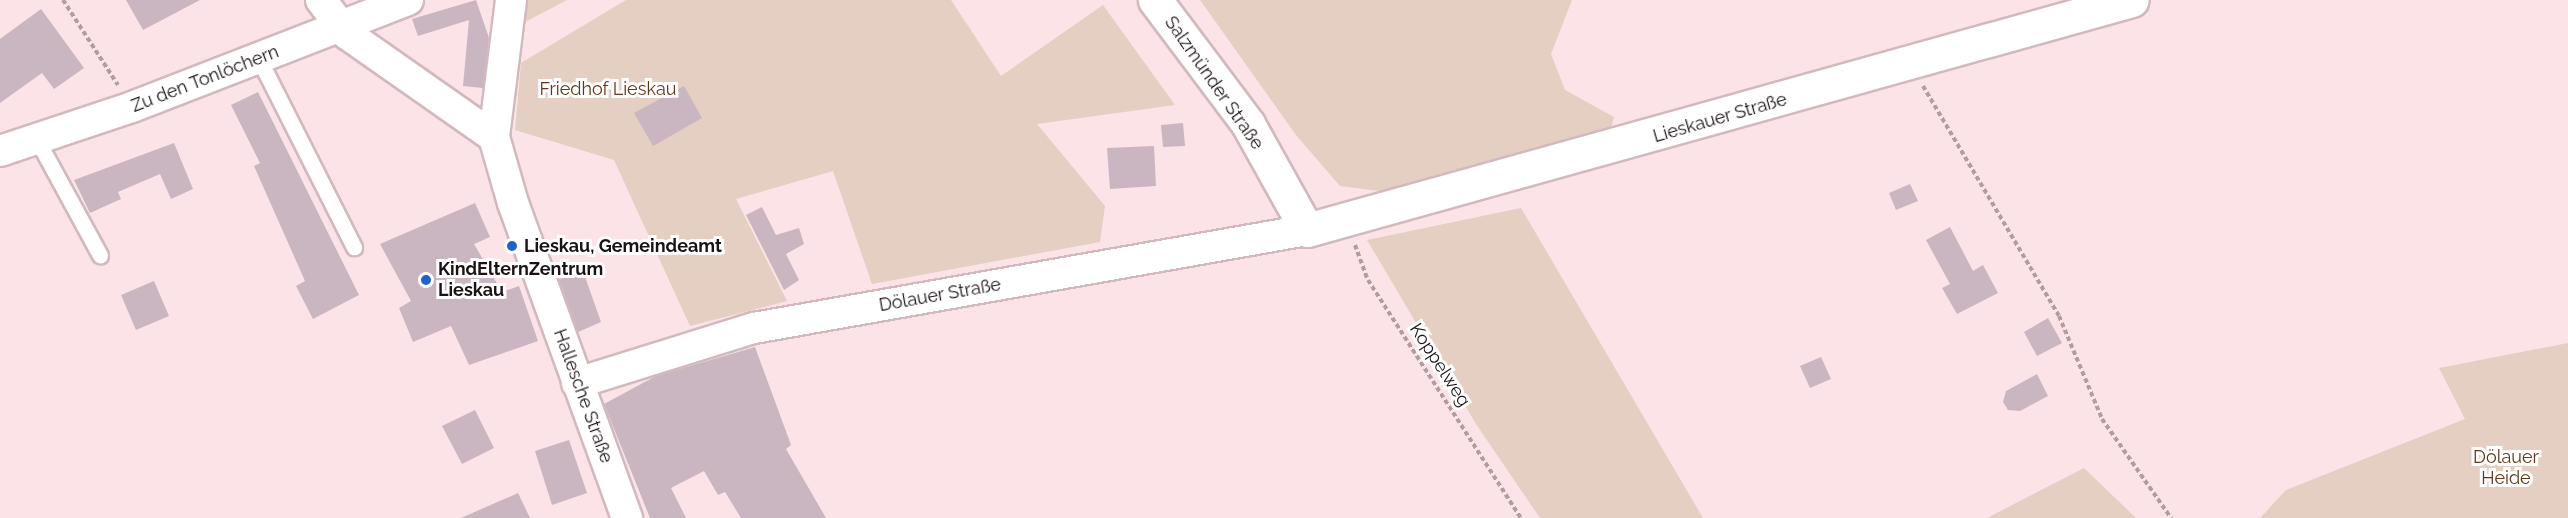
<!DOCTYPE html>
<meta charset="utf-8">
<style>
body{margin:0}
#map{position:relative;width:2568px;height:518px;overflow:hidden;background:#fce3e7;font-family:Raleway,sans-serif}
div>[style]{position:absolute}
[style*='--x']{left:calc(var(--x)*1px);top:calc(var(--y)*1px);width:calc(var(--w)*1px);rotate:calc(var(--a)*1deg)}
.green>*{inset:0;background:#e5cec2}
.building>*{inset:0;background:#cab6c0}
.path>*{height:4px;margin-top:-2px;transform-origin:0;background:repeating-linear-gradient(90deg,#b09da0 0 4.5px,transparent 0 7.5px)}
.roads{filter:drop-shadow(2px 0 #d1b9bd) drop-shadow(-2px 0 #d1b9bd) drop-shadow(0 2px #d1b9bd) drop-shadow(0 -2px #d1b9bd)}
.service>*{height:15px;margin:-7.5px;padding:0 7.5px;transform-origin:7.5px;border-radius:7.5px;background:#fff}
.minor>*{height:30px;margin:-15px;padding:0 15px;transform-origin:15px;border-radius:15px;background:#fff}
.tertiary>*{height:33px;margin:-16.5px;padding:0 16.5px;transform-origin:16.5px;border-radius:16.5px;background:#fff}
.dots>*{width:16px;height:16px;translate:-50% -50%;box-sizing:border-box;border:3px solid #fff;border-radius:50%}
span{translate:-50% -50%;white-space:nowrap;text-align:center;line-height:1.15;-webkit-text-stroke:6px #fff;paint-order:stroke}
.street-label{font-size:18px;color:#1a1214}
.park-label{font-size:18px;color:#643519}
.poi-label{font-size:18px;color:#1a1214;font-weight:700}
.left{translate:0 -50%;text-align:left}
</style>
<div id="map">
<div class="green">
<i style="clip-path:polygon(528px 0,567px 0,525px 22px)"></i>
<i style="clip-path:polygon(626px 0,951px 0,1001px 76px,1103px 5px,1175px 105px,1037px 124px,1105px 206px,1100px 242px,872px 284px,833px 171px,736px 199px,787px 301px,690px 326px,614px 160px,515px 130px,521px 63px)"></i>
<i style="clip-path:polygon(1200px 0,1572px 0,1551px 54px,1565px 90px,1614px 117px,1610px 132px,1387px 192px,1340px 186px,1296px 135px)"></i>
<i style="clip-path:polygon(1521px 208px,1703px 518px,1540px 518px,1476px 424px,1367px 240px)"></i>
<i style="clip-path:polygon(2568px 343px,2568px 518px,2260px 518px,2286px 490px,2465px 419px,2439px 368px)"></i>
<i style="clip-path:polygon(2084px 468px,2136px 518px,1987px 518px)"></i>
</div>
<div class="building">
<i style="clip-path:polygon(126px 0,200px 0,143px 30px)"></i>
<i style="clip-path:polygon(476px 0,489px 38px,483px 88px,463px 86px,469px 20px,418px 36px,412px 19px)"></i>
<i style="clip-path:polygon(41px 9px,84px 68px,54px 89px,42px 73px,0 103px,0 39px)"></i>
<i style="clip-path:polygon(684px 86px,702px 118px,653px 146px,634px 113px)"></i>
<i style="clip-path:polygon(258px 92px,359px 295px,313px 319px,296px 286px,305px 281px,254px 166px,260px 163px,231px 105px)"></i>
<i style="clip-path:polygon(1183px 123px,1185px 146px,1163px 147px,1161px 125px)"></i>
<i style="clip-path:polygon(174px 143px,193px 189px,171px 199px,160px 174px,118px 192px,121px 199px,90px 213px,74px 180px)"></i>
<i style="clip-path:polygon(1154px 146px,1156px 186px,1110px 189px,1107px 148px)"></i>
<i style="clip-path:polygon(1910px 184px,1918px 201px,1896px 210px,1889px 193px)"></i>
<i style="clip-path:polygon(475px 203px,490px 237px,474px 244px,502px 292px,519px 286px,538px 341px,469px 365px,451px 326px,413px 342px,399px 308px,411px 301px,380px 244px)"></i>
<i style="clip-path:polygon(762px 207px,776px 235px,799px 228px,804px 244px,786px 254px,799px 280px,784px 290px,746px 215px)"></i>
<i style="clip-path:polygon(1950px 227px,1973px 271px,1983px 265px,1998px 293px,1957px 314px,1942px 288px,1950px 284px,1926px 240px)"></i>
<i style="clip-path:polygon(583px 271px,601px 322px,578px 332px,559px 279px)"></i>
<i style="clip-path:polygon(154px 281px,169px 316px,136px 330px,121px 295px)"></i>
<i style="clip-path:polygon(2048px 318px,2062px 343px,2037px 356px,2024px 332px)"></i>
<i style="clip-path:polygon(755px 347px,791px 445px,786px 449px,826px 518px,741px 518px,725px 492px,718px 495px,704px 471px,671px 488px,686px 518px,650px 518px,604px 404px,656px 376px)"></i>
<i style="clip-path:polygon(1821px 357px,1831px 379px,1810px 388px,1800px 366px)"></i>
<i style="clip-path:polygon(2037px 374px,2048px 396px,2020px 411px,2008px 410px,2003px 402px,2006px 391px)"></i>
<i style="clip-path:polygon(475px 410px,494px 448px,462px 464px,442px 426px)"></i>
<i style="clip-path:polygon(569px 440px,587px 493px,552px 505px,535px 451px)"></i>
<i style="clip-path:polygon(518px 493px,530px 518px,461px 518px)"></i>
</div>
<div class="path">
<i style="--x:63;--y:0;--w:101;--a:57.1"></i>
<i style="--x:1923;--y:86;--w:267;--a:59.4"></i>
<i style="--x:2059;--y:316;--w:112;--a:67.3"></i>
<i style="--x:2102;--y:419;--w:121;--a:55.1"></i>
<i style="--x:1355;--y:245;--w:37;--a:70"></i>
<i style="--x:1368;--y:280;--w:283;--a:57.3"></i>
</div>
<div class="roads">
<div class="service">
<i style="--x:259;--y:59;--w:211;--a:63.2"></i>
<i style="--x:35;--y:136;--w:136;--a:61.4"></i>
</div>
<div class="minor">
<i style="--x:321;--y:0;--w:43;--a:52.6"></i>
<i style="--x:347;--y:34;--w:179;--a:35"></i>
<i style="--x:511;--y:0;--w:138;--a:97.1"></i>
<i style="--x:494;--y:137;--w:69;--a:73.9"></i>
<i style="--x:513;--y:203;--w:335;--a:70.1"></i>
<i style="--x:0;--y:151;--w:139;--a:-18.4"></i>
<i style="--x:132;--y:107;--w:296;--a:-21.2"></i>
<i style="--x:577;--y:383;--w:185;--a:-17.3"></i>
<i style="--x:754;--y:328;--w:562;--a:-10.05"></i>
</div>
<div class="tertiary">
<i style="--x:1155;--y:0;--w:155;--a:53.1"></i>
<i style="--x:1248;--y:124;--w:121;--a:60.9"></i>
<i style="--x:1307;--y:230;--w:856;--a:-15.58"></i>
</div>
</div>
<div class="dots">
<i style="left:512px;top:246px;background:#1d62cd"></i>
<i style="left:426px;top:280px;background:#1d62cd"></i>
</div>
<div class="street-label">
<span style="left:205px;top:79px;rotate:-21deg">Zu den Tonlöchern</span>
<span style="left:1214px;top:83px;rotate:55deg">Salzmünder Straße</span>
<span style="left:1720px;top:118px;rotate:-16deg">Lieskauer Straße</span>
<span style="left:940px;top:295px;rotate:-10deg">Dölauer Straße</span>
<span style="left:1440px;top:365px;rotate:57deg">Koppelweg</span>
<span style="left:583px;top:396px;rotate:70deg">Hallesche Straße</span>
</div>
<div class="park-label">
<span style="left:608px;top:89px">Friedhof Lieskau</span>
<span style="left:2506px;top:468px">Dölauer<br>Heide</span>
</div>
<div class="poi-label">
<span class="left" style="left:524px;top:246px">Lieskau, Gemeindeamt</span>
<span class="left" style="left:438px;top:280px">KindElternZentrum<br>Lieskau</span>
</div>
</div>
